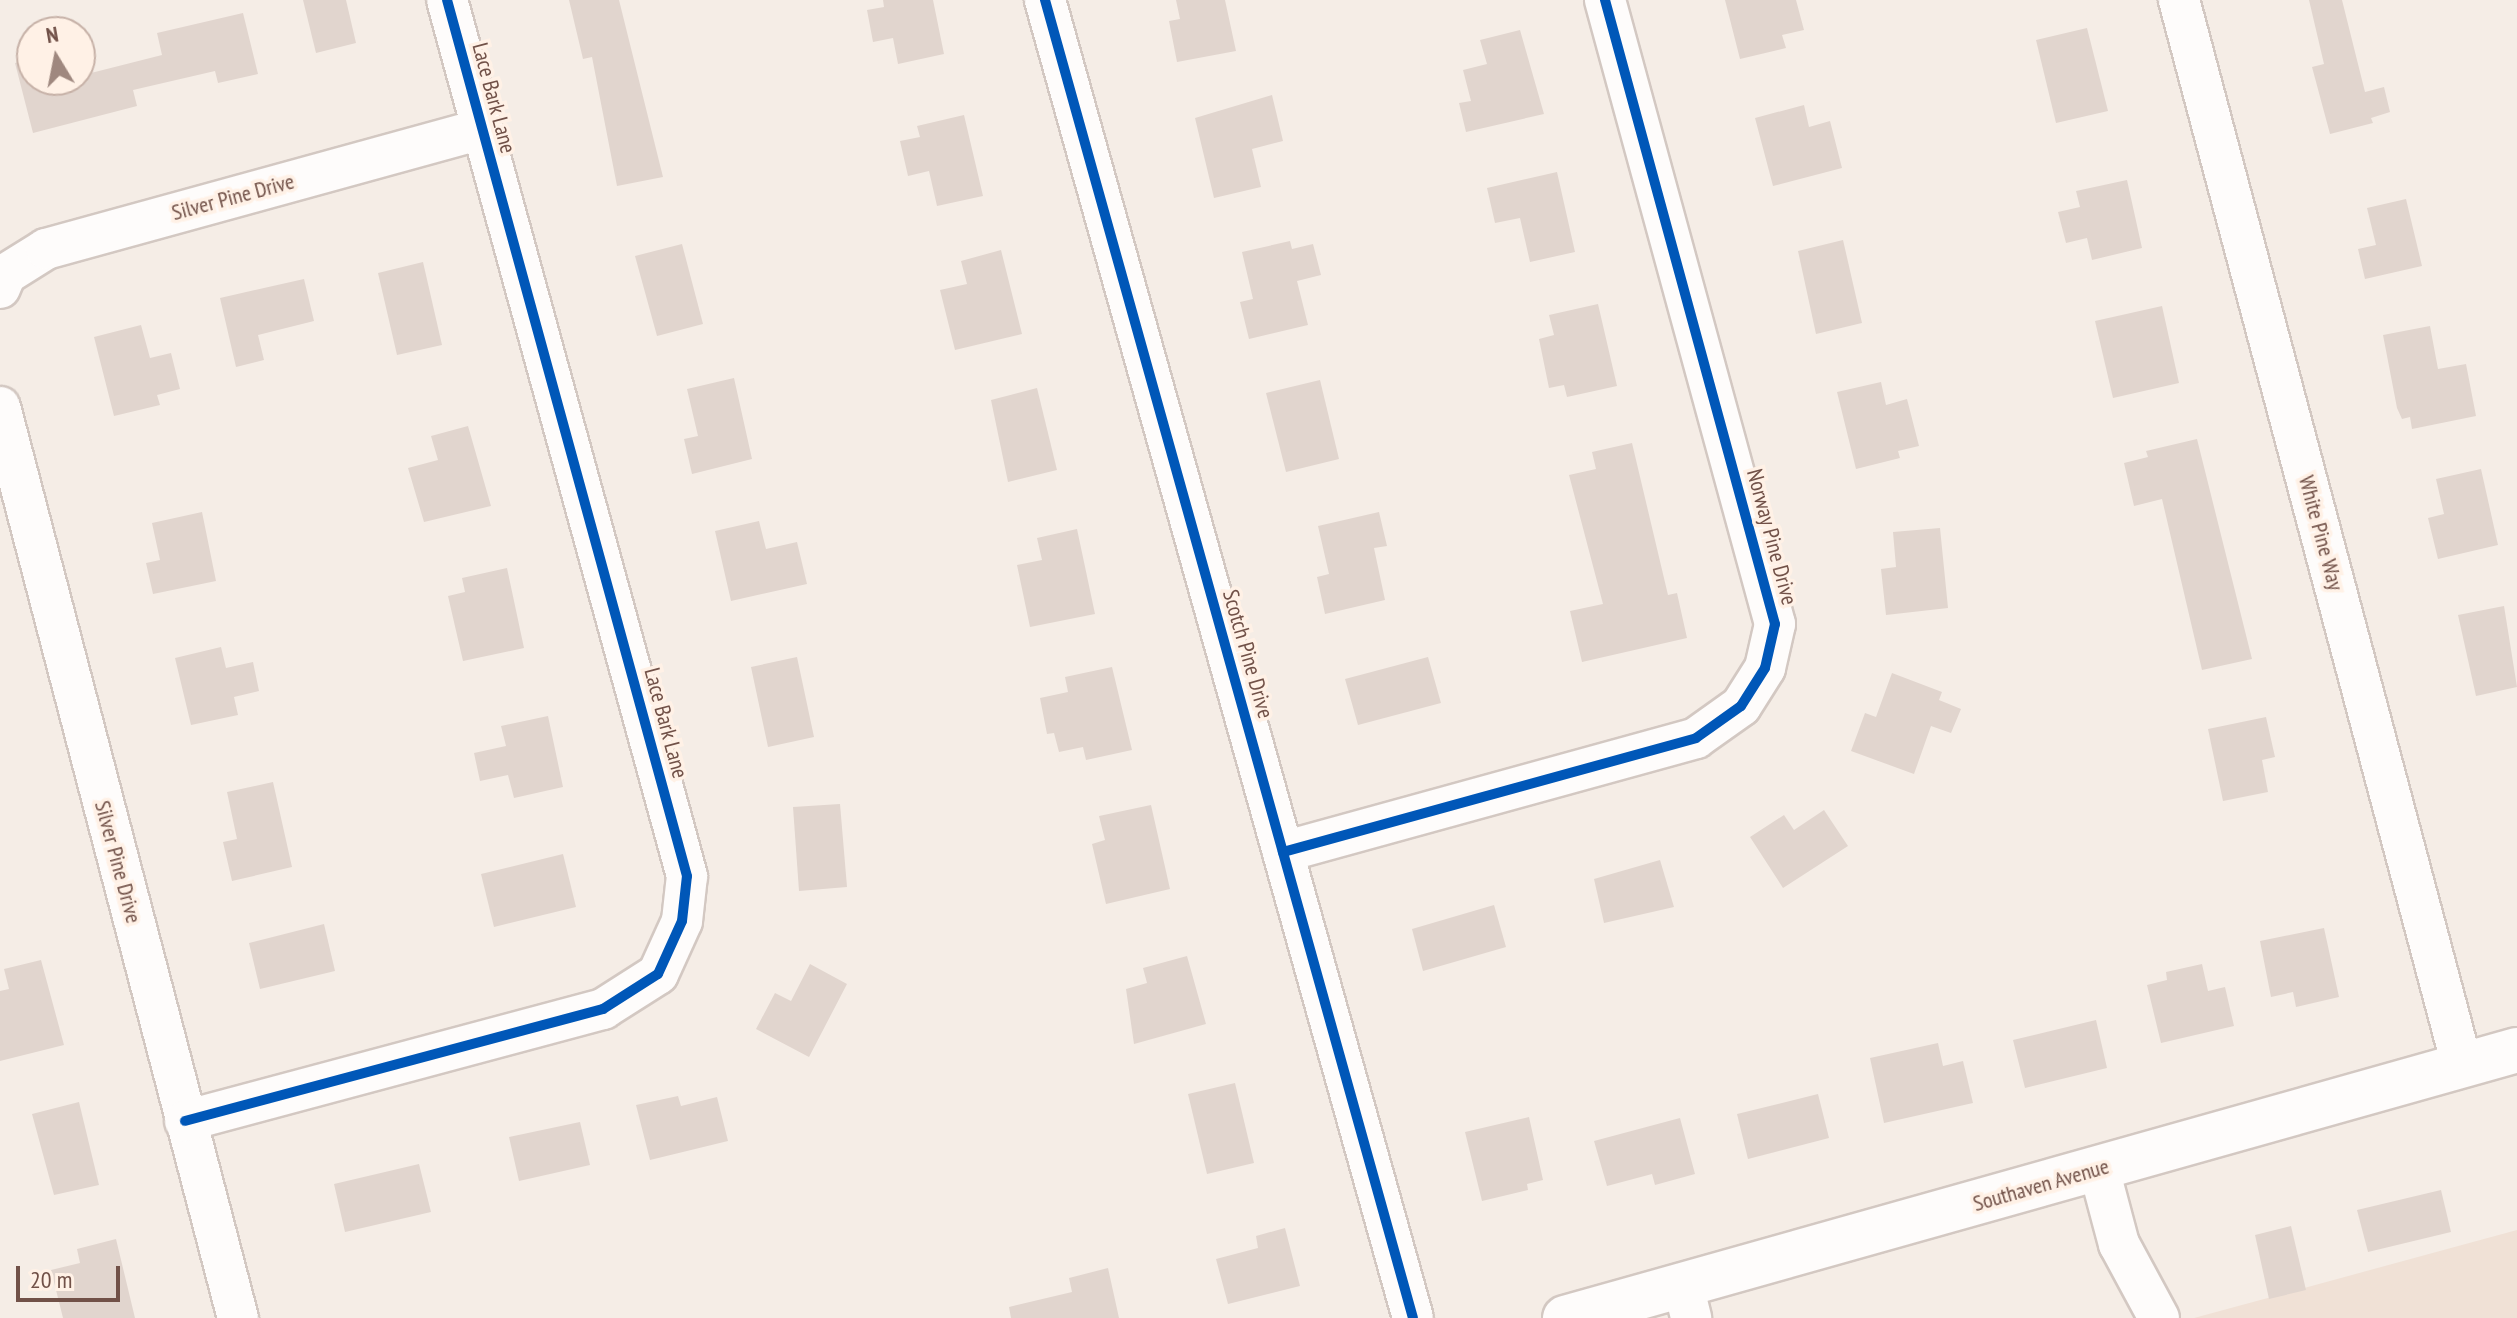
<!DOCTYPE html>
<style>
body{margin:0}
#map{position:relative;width:2517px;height:1318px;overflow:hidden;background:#f5ede6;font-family:"PT Sans Narrow",sans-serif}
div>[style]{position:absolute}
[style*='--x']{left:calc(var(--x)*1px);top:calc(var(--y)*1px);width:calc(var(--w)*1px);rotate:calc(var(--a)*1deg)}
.residential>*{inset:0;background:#f0e1d6}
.building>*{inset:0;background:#e1d5ce}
.roads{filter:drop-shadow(2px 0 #d3c8c2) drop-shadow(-2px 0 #d3c8c2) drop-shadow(0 2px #d3c8c2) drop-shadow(0 -2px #d3c8c2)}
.street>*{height:40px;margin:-20px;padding:0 20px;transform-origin:20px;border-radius:20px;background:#fefcfb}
.secondary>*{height:44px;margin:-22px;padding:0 22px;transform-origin:22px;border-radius:22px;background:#fefcfb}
.cycleway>*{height:10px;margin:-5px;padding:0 5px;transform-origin:5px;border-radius:5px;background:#0057b8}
span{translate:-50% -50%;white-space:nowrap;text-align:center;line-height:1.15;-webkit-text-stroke:7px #fff1e6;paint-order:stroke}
.street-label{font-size:22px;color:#715148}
.north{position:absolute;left:16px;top:16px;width:80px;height:80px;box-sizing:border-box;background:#fff1e6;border:2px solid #c6b1a7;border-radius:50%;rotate:350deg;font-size:22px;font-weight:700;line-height:32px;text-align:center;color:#715148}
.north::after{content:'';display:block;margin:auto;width:28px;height:36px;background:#9f887f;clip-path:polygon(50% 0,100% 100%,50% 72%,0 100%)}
.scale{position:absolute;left:16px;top:1266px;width:104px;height:36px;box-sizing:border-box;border:4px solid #715148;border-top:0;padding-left:10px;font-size:24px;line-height:28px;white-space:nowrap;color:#715148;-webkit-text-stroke:6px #fff1e6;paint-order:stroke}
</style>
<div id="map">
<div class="residential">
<i style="clip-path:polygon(2517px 1230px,2517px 1318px,2194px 1318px)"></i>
</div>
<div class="building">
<i style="clip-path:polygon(303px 0,346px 0,356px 43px,316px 53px)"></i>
<i style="clip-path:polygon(569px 0,619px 0,663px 177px,617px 186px,592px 57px,583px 59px)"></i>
<i style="clip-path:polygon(883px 0,933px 0,944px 54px,898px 64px,893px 38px,873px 42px,867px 10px,884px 7px)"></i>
<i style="clip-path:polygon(1176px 0,1225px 0,1236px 51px,1177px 62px,1169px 21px,1180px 19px)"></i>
<i style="clip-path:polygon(1725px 0,1796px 0,1804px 30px,1782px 35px,1786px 48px,1740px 59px)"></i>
<i style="clip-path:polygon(2309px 0,2342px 0,2365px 92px,2384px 87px,2390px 112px,2371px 118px,2373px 123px,2330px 134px,2312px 67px,2324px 64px)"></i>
<i style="clip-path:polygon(243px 13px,258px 74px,218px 83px,215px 71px,133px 90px,137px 106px,33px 133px,15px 63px,32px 59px,32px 80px,80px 80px,80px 47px,91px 73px,162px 55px,157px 33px)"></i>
<i style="clip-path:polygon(2087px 28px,2108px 111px,2056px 123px,2036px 40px)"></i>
<i style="clip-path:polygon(1520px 30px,1544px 114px,1466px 132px,1459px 103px,1471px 101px,1463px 70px,1487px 64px,1480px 40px)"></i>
<i style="clip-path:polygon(1272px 95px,1283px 141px,1252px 149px,1261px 187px,1214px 198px,1195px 118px)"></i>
<i style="clip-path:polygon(1804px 105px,1809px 127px,1830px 121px,1842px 168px,1773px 186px,1755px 118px)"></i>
<i style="clip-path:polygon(964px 115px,983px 196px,937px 206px,929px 171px,908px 176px,900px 141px,920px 137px,917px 126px)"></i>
<i style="clip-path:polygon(1557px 172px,1575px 252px,1530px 262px,1520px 218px,1495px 223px,1487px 188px)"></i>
<i style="clip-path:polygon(2127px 180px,2142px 248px,2092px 260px,2087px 238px,2066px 243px,2058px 212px,2080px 207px,2076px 191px)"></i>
<i style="clip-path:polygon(2406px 199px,2422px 266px,2365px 279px,2358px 249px,2376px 245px,2367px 208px)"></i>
<i style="clip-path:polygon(1843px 240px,1862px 323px,1816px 334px,1798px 251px)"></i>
<i style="clip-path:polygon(1290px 241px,1292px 249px,1313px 244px,1321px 275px,1297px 281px,1308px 325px,1249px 339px,1240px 302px,1253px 299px,1242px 252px)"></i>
<i style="clip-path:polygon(682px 244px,703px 324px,657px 336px,635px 256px)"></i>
<i style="clip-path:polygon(1001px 250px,1022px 334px,955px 350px,940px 290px,967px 284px,961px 261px)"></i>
<i style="clip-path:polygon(423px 262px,442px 345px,397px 355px,378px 273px)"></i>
<i style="clip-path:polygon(304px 279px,314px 321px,258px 335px,264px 360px,236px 367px,220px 298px)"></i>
<i style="clip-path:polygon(1598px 304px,1617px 386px,1567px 397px,1564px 385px,1549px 388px,1539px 339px,1554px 335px,1549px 315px)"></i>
<i style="clip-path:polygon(2162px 306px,2179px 383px,2113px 398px,2095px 321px)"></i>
<i style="clip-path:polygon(141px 325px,150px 358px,171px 353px,180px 389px,157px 395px,160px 405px,114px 416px,94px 337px)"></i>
<i style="clip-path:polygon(2430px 326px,2438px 369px,2466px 364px,2476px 416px,2412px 429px,2410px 417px,2402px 419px,2397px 408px,2383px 335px)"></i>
<i style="clip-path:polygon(734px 378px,752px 459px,692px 474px,684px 439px,698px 436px,687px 389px)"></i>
<i style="clip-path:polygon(1320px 380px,1339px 459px,1286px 472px,1266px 393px)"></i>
<i style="clip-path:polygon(1881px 382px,1886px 405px,1907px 399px,1919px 446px,1898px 451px,1900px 458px,1856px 469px,1837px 392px)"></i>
<i style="clip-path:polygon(1037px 388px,1057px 470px,1008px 482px,991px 400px)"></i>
<i style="clip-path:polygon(468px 426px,491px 506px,424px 522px,408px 468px,438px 460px,431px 436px)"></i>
<i style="clip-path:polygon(2197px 439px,2252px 659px,2202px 670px,2162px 499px,2134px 506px,2124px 463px,2148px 457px,2146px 451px)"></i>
<i style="clip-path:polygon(1632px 443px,1668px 595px,1677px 593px,1687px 638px,1582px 662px,1570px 611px,1603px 604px,1569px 475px,1596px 469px,1592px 452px)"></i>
<i style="clip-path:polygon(2481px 469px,2498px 545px,2438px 559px,2428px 518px,2444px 514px,2436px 479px)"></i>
<i style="clip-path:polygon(202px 512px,216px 581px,153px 594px,146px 563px,160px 560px,152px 523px)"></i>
<i style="clip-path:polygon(1379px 512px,1387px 546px,1374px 548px,1385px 600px,1325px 614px,1317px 577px,1329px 574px,1318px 526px)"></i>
<i style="clip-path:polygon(759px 521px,766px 549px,797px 542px,807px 584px,731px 601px,715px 531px)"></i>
<i style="clip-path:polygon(1940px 528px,1948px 608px,1886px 615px,1881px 569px,1896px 567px,1893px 532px)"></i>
<i style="clip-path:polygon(1077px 529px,1095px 614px,1030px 627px,1017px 565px,1042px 560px,1037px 538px)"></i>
<i style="clip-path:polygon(507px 568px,524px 648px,463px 661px,448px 596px,465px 592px,462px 578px)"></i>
<i style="clip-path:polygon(2504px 606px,2517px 687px,2476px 696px,2458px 615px)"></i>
<i style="clip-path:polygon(221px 647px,226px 668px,253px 662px,259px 691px,234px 697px,238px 715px,191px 725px,175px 658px)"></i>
<i style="clip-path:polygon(797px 657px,814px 737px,768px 747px,751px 667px)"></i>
<i style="clip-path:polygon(1428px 657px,1441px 703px,1358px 725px,1345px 679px)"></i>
<i style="clip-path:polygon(1112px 667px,1132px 750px,1086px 760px,1083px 747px,1059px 752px,1054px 733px,1047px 734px,1040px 698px,1068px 692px,1065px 677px)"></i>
<i style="clip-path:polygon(1892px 673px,1942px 692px,1939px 700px,1961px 709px,1951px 733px,1931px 726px,1914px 774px,1851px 751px,1865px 713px,1876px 717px)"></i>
<i style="clip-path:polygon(548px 716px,563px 787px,514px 798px,508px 775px,480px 781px,474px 753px,506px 746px,501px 726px)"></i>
<i style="clip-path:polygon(2266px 717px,2275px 757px,2262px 760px,2268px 792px,2223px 801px,2208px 729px)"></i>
<i style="clip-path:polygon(273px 782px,292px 867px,232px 881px,223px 842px,237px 839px,227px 792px)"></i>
<i style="clip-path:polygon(840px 804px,847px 887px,799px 891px,793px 807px)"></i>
<i style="clip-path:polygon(1151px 805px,1170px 889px,1106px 904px,1092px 844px,1105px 840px,1099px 816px)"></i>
<i style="clip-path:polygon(1824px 810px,1848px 846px,1783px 888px,1750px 837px,1784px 815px,1794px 830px)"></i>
<i style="clip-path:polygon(563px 854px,576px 907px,494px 927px,481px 874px)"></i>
<i style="clip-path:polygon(1660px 860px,1674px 907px,1604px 923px,1594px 879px)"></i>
<i style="clip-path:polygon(1494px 905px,1506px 947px,1423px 971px,1412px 929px)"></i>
<i style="clip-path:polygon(324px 924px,335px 971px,260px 989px,249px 943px)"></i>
<i style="clip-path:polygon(2324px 928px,2339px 997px,2296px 1007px,2293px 992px,2271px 997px,2260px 941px)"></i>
<i style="clip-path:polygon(1187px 956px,1206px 1024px,1134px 1044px,1126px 989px,1147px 983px,1143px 968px)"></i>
<i style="clip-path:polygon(41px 960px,64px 1045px,0 1061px,0 991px,9px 989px,4px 969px)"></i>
<i style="clip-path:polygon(810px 964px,847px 984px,809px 1057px,756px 1029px,775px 993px,791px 1001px)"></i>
<i style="clip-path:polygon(2202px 964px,2208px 991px,2225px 987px,2234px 1026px,2161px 1043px,2147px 985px,2167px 980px,2166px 972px)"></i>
<i style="clip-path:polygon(2096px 1020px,2107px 1068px,2025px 1088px,2013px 1040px)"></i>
<i style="clip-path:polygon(1938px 1043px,1943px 1066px,1963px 1061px,1973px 1103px,1884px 1123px,1870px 1058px)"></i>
<i style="clip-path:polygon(1235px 1083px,1254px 1163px,1207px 1174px,1188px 1094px)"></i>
<i style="clip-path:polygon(1818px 1094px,1829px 1138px,1748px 1159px,1737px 1114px)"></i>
<i style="clip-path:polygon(678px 1096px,681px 1106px,717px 1097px,728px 1141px,650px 1160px,636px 1105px)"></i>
<i style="clip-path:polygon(79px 1102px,99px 1185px,54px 1195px,32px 1114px)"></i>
<i style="clip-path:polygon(1529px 1117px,1543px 1180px,1527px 1184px,1528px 1190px,1482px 1201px,1465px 1132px)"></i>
<i style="clip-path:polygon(1680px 1118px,1695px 1174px,1655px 1185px,1652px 1174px,1607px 1186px,1594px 1141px)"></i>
<i style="clip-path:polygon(580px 1122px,590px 1165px,519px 1181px,509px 1137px)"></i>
<i style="clip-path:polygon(419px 1164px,431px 1212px,345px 1232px,334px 1184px)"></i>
<i style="clip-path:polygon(2441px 1190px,2451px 1232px,2368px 1252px,2357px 1210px)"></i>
<i style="clip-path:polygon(2291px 1226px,2306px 1290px,2269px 1299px,2255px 1235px)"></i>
<i style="clip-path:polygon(1285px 1228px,1300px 1286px,1228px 1304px,1216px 1259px,1258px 1248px,1256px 1236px)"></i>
<i style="clip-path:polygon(116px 1239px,135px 1318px,63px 1318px,51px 1270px,80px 1263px,77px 1249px)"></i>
<i style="clip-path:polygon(1108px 1268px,1119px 1318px,1011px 1318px,1009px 1307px,1072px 1292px,1069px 1278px)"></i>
</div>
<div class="roads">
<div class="street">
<i style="--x:1045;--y:0;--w:1368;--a:74.4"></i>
<i style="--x:2179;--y:0;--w:1102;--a:75.12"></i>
<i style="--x:0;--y:288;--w:15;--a:-67"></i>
<i style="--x:6;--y:274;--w:47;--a:-32"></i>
<i style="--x:46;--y:249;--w:451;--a:-15.4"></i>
<i style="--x:0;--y:407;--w:942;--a:75.36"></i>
<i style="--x:1283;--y:852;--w:428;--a:-15.4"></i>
<i style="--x:1696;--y:738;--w:55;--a:-35.4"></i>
<i style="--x:1741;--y:706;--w:45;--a:-57.7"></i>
<i style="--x:1765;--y:668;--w:45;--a:-77.2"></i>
<i style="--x:1775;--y:624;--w:647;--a:-105.24"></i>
<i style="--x:185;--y:1121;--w:433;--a:-15"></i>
<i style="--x:603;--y:1009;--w:65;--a:-32.5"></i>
<i style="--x:658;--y:974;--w:58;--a:-65.6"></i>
<i style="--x:682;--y:921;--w:45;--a:-83.7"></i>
<i style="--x:687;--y:876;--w:908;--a:-105.32"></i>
<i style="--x:2099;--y:1169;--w:78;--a:75.1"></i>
<i style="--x:2119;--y:1244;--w:84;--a:61.6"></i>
<i style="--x:1683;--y:1285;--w:34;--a:76"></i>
</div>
<div class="secondary">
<i style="--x:1565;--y:1318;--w:989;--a:-15.72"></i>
</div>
</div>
<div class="cycleway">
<i style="--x:1045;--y:0;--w:1368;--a:74.4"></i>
<i style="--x:1283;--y:852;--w:428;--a:-15.4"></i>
<i style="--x:1696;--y:738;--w:55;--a:-35.4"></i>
<i style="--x:1741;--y:706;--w:45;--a:-57.7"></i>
<i style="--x:1765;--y:668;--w:45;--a:-77.2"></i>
<i style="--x:1775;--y:624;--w:647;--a:-105.24"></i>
<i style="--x:185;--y:1121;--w:433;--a:-15"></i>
<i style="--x:603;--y:1009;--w:65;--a:-32.5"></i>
<i style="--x:658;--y:974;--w:58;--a:-65.6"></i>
<i style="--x:682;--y:921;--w:45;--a:-83.7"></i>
<i style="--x:687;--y:876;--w:908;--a:-105.32"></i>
</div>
<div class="street-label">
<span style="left:494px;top:98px;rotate:75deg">Lace Bark Lane</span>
<span style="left:233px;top:197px;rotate:-15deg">Silver Pine Drive</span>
<span style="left:2321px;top:533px;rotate:75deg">White Pine Way</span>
<span style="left:1772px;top:537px;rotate:75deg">Norway Pine Drive</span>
<span style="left:1248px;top:654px;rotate:74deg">Scotch Pine Drive</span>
<span style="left:666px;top:723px;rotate:75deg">Lace Bark Lane</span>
<span style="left:118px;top:862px;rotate:75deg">Silver Pine Drive</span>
<span style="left:2041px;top:1185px;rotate:-16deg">Southaven Avenue</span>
</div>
<div class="north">N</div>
<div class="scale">20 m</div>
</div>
